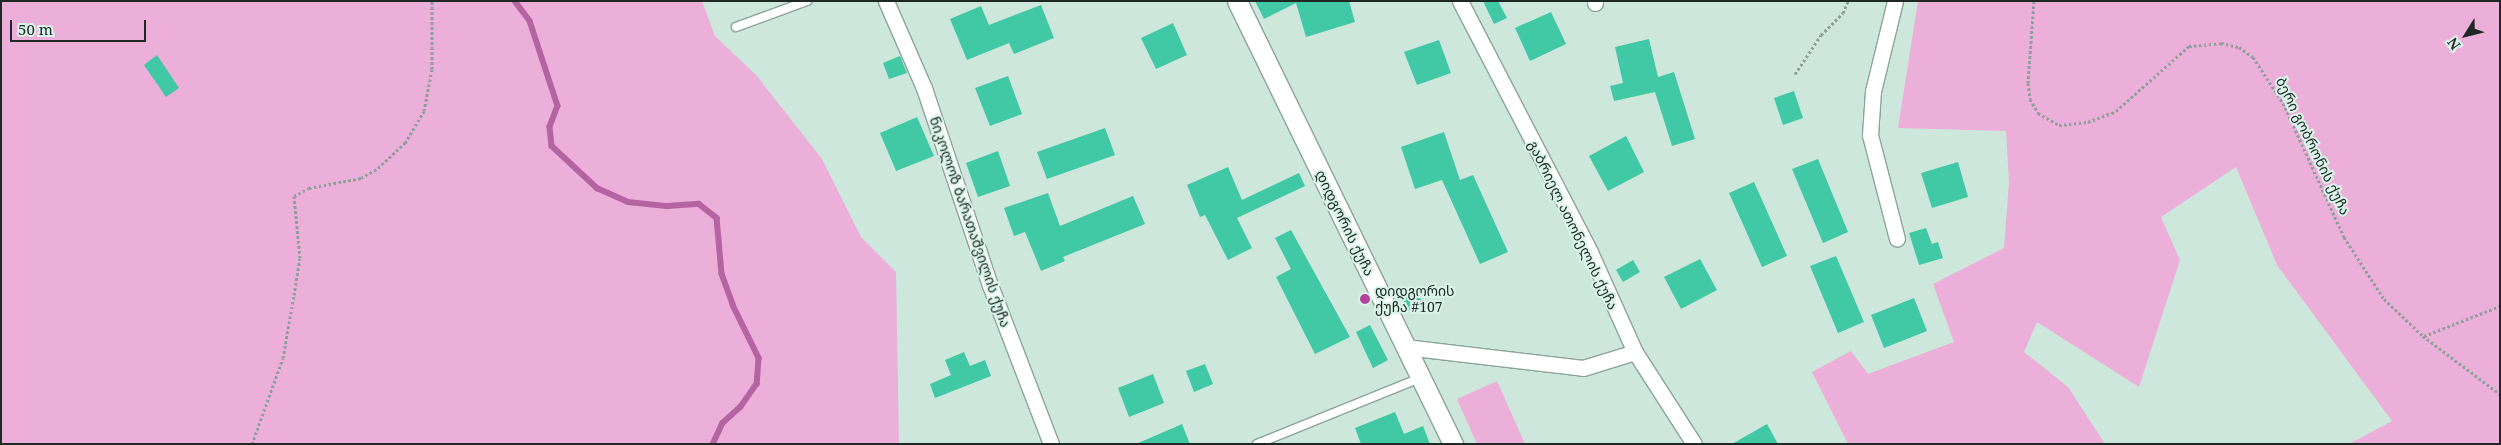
<!DOCTYPE html>
<meta charset="utf-8">
<style>
body{margin:0}
#map{position:relative;width:2501px;height:445px;overflow:hidden;background:#cde7dd;font-family:"Noto Serif","Noto Sans Georgian",serif}
div>[style]{position:absolute}
[style*='--x']{left:calc(var(--x)*1px);top:calc(var(--y)*1px);width:calc(var(--w)*1px);rotate:calc(var(--a)*1deg)}
.green>*{inset:0;background:#ebafda}
.stream>*{height:5.5px;margin:-2.75px;padding:0 2.75px;transform-origin:2.75px;border-radius:2.75px;background:#b464a1}
.building>*{inset:0;background:#41c8a4}
.path>*{height:3px;margin-top:-1.5px;transform-origin:0;background:repeating-linear-gradient(90deg,#8ca099 0 2.5px,transparent 0 5px)}
.roads{filter:drop-shadow(1px 0 #8ba49b) drop-shadow(-1px 0 #8ba49b) drop-shadow(0 1px #8ba49b) drop-shadow(0 -1px #8ba49b)}
.service>*{height:8px;margin:-4px;padding:0 4px;transform-origin:4px;border-radius:4px;background:#fff}
.minor>*{height:15px;margin:-7.5px;padding:0 7.5px;transform-origin:7.5px;border-radius:7.5px;background:#fff}
.tertiary>*{height:19px;margin:-9.5px;padding:0 9.5px;transform-origin:9.5px;border-radius:9.5px;background:#fff}
.dots>*{width:14px;height:14px;translate:-50% -50%;box-sizing:border-box;border:2px solid #daf4ea;border-radius:50%}
span{translate:-50% -50%;white-space:nowrap;text-align:center;line-height:1.15;-webkit-text-stroke:4px #daf4ea;paint-order:stroke}
.street-label{font-size:14px;color:#1e2825}
.poi-label{font-size:14px;color:#1e2825}
.left{translate:0 -50%;text-align:left}
.frame{position:absolute;inset:0;border:2px solid #1e2825;pointer-events:none}
.north{position:absolute;left:2441px;top:10px;width:50px;height:50px;-webkit-text-stroke:4px #daf4ea;paint-order:stroke;rotate:234deg;font-size:14px;font-weight:700;line-height:20px;text-align:center;color:#1e2825}
.north::after{content:'';display:block;margin:auto;width:18px;height:22px;background:#1e2825;clip-path:polygon(50% 0,100% 100%,50% 72%,0 100%)}
.scale{position:absolute;left:10px;top:20px;width:136px;height:22px;box-sizing:border-box;border:2px solid #1e2825;border-top:0;padding-left:6px;font-size:15px;line-height:18px;white-space:nowrap;color:#1e2825;-webkit-text-stroke:4px #daf4ea;paint-order:stroke}
</style>
<div id="map">
<div class="green">
<i style="clip-path:polygon(1px 1px,702px 1px,715px 36px,757px 76px,822px 159px,861px 237px,896px 272px,899px 444px,1px 444px)"></i>
<i style="clip-path:polygon(1918px 1px,2500px 1px,2500px 444px,2349px 444px,2392px 421px,2277px 265px,2236px 167px,2161px 217px,2180px 260px,2139px 387px,2037px 322px,2024px 352px,2068px 387px,2105px 444px,1848px 444px,1812px 372px,1851px 351px,1868px 374px,1954px 342px,1933px 284px,2004px 248px,2009px 182px,2006px 131px,1898px 128px)"></i>
<i style="clip-path:polygon(1497px 381px,1525px 444px,1477px 444px,1457px 399px)"></i>
</div>
<div class="stream">
<i style="--x:515;--y:1;--w:25;--a:53"></i>
<i style="--x:530;--y:21;--w:89;--a:71.8"></i>
<i style="--x:558;--y:106;--w:22;--a:111"></i>
<i style="--x:550;--y:127;--w:19;--a:84"></i>
<i style="--x:552;--y:146;--w:62;--a:43"></i>
<i style="--x:597;--y:188;--w:34;--a:24"></i>
<i style="--x:628;--y:202;--w:39;--a:6"></i>
<i style="--x:667;--y:206;--w:32;--a:-4"></i>
<i style="--x:699;--y:204;--w:23;--a:38"></i>
<i style="--x:717;--y:218;--w:56;--a:84.9"></i>
<i style="--x:722;--y:274;--w:33;--a:70"></i>
<i style="--x:733;--y:305;--w:59;--a:63.9"></i>
<i style="--x:759;--y:358;--w:26;--a:94"></i>
<i style="--x:757;--y:384;--w:28;--a:125"></i>
<i style="--x:741;--y:407;--w:24;--a:138"></i>
<i style="--x:723;--y:423;--w:23;--a:115"></i>
</div>
<div class="building">
<i style="clip-path:polygon(1255px 1px,1349px 1px,1355px 22px,1306px 37px,1296px 3px,1264px 19px)"></i>
<i style="clip-path:polygon(1483px 1px,1498px 1px,1507px 18px,1494px 24px)"></i>
<i style="clip-path:polygon(1041px 5px,1054px 38px,1014px 54px,1009px 43px,967px 60px,950px 19px,981px 6px,989px 25px)"></i>
<i style="clip-path:polygon(1551px 12px,1566px 44px,1530px 61px,1515px 28px)"></i>
<i style="clip-path:polygon(1173px 23px,1187px 55px,1156px 69px,1141px 38px)"></i>
<i style="clip-path:polygon(1649px 39px,1658px 77px,1674px 72px,1695px 139px,1672px 146px,1655px 92px,1614px 101px,1610px 86px,1623px 83px,1615px 47px)"></i>
<i style="clip-path:polygon(1439px 40px,1451px 73px,1417px 85px,1404px 52px)"></i>
<i style="clip-path:polygon(157px 55px,179px 88px,166px 97px,144px 65px)"></i>
<i style="clip-path:polygon(900px 56px,907px 73px,889px 79px,883px 63px)"></i>
<i style="clip-path:polygon(1008px 76px,1022px 114px,990px 126px,975px 88px)"></i>
<i style="clip-path:polygon(1794px 91px,1803px 118px,1783px 125px,1774px 98px)"></i>
<i style="clip-path:polygon(917px 117px,934px 156px,896px 171px,880px 133px)"></i>
<i style="clip-path:polygon(1105px 128px,1115px 155px,1047px 179px,1037px 152px)"></i>
<i style="clip-path:polygon(1444px 132px,1460px 180px,1473px 175px,1508px 252px,1480px 264px,1442px 180px,1415px 189px,1401px 147px)"></i>
<i style="clip-path:polygon(1626px 136px,1644px 172px,1608px 191px,1589px 156px)"></i>
<i style="clip-path:polygon(998px 151px,1010px 186px,978px 197px,966px 163px)"></i>
<i style="clip-path:polygon(1818px 159px,1848px 232px,1823px 243px,1792px 169px)"></i>
<i style="clip-path:polygon(1958px 162px,1968px 197px,1932px 208px,1921px 173px)"></i>
<i style="clip-path:polygon(1228px 167px,1242px 200px,1299px 173px,1305px 186px,1237px 218px,1252px 248px,1228px 260px,1205px 215px,1200px 217px,1187px 185px)"></i>
<i style="clip-path:polygon(1754px 182px,1787px 256px,1762px 267px,1729px 193px)"></i>
<i style="clip-path:polygon(1048px 193px,1060px 226px,1133px 196px,1145px 224px,1063px 257px,1065px 261px,1041px 271px,1025px 232px,1014px 236px,1004px 208px)"></i>
<i style="clip-path:polygon(1926px 228px,1932px 244px,1938px 242px,1943px 258px,1919px 265px,1909px 233px)"></i>
<i style="clip-path:polygon(1291px 230px,1350px 337px,1315px 354px,1276px 277px,1291px 269px,1275px 238px)"></i>
<i style="clip-path:polygon(1836px 256px,1864px 322px,1838px 333px,1810px 266px)"></i>
<i style="clip-path:polygon(1700px 259px,1717px 290px,1681px 309px,1664px 277px)"></i>
<i style="clip-path:polygon(1633px 260px,1640px 272px,1623px 282px,1616px 270px)"></i>
<i style="clip-path:polygon(1414px 287px,1423px 304px,1408px 311px,1400px 295px)"></i>
<i style="clip-path:polygon(1914px 298px,1927px 331px,1884px 348px,1871px 315px)"></i>
<i style="clip-path:polygon(1370px 325px,1388px 360px,1373px 368px,1356px 332px)"></i>
<i style="clip-path:polygon(964px 352px,970px 366px,985px 360px,991px 376px,935px 398px,930px 384px,951px 375px,945px 360px)"></i>
<i style="clip-path:polygon(1205px 364px,1213px 384px,1194px 392px,1186px 371px)"></i>
<i style="clip-path:polygon(1153px 374px,1164px 403px,1129px 417px,1118px 388px)"></i>
<i style="clip-path:polygon(1395px 412px,1404px 434px,1423px 426px,1430px 444px,1361px 444px,1355px 428px)"></i>
<i style="clip-path:polygon(1182px 424px,1190px 444px,1136px 444px,1173px 428px)"></i>
<i style="clip-path:polygon(1767px 424px,1778px 444px,1732px 444px)"></i>
</div>
<div class="path">
<i style="--x:2034;--y:1;--w:82;--a:94.2"></i>
<i style="--x:2028;--y:83;--w:16;--a:83"></i>
<i style="--x:2030;--y:99;--w:16;--a:60"></i>
<i style="--x:2038;--y:113;--w:24;--a:30"></i>
<i style="--x:2059;--y:125;--w:29;--a:-6"></i>
<i style="--x:2088;--y:122;--w:30;--a:-21"></i>
<i style="--x:2116;--y:111;--w:98;--a:-41.7"></i>
<i style="--x:2189;--y:46;--w:32;--a:-5"></i>
<i style="--x:2221;--y:43;--w:18;--a:13"></i>
<i style="--x:2239;--y:47;--w:17;--a:36"></i>
<i style="--x:2253;--y:57;--w:55;--a:56.9"></i>
<i style="--x:2283;--y:103;--w:147;--a:65.5"></i>
<i style="--x:2344;--y:237;--w:74;--a:57.2"></i>
<i style="--x:2384;--y:299;--w:54;--a:43.5"></i>
<i style="--x:2423;--y:336;--w:96;--a:37"></i>
<i style="--x:1795;--y:74;--w:47;--a:-56.3"></i>
<i style="--x:1821;--y:35;--w:31;--a:-45"></i>
<i style="--x:1843;--y:13;--w:13;--a:-67"></i>
<i style="--x:2424;--y:336;--w:82;--a:-21.5"></i>
<i style="--x:252;--y:444;--w:91;--a:-70.2"></i>
<i style="--x:283;--y:358;--w:64;--a:-80.1"></i>
<i style="--x:294;--y:295;--w:37;--a:-81"></i>
<i style="--x:300;--y:258;--w:62;--a:-95.5"></i>
<i style="--x:294;--y:196;--w:17;--a:-28"></i>
<i style="--x:309;--y:188;--w:53;--a:-10.9"></i>
<i style="--x:361;--y:178;--w:20;--a:-30"></i>
<i style="--x:378;--y:168;--w:37;--a:-43"></i>
<i style="--x:405;--y:143;--w:37;--a:-59"></i>
<i style="--x:424;--y:111;--w:43;--a:-79.2"></i>
<i style="--x:432;--y:69;--w:68;--a:-90"></i>
</div>
<div class="roads">
<div class="service">
<i style="--x:736;--y:27;--w:76;--a:-20.1"></i>
<i style="--x:1257;--y:444;--w:176;--a:-22"></i>
</div>
<div class="minor">
<i style="--x:886;--y:1;--w:95;--a:66.4"></i>
<i style="--x:924;--y:88;--w:208;--a:71.5"></i>
<i style="--x:990;--y:285;--w:170;--a:69"></i>
<i style="--x:1460;--y:1;--w:283;--a:62.6"></i>
<i style="--x:1590;--y:252;--w:110;--a:65.8"></i>
<i style="--x:1635;--y:352;--w:109;--a:57.3"></i>
<i style="--x:1595;--y:1;--w:2;--a:90"></i>
<i style="--x:1895;--y:1;--w:93;--a:103.7"></i>
<i style="--x:1873;--y:91;--w:44;--a:93.9"></i>
<i style="--x:1870;--y:135;--w:107;--a:75.4"></i>
<i style="--x:1405;--y:347;--w:179;--a:6.7"></i>
<i style="--x:1583;--y:368;--w:54;--a:-17.1"></i>
</div>
<div class="tertiary">
<i style="--x:1237;--y:1;--w:493;--a:64"></i>
</div>
</div>
<div class="dots">
<i style="left:1365px;top:299px;background:#b5439e"></i>
</div>
<div class="street-label">
<span style="left:2313px;top:146px;rotate:64deg">ბერი გობრონის ქუჩა</span>
<span style="left:970px;top:222px;rotate:71deg">ნიკოლოზ ბარათაშვილის ქუჩა</span>
<span style="left:1345px;top:223px;rotate:64deg">დიდგორის ქუჩა</span>
<span style="left:1573px;top:225px;rotate:64deg">გაბრიელ ათონელის ქუჩა</span>
</div>
<div class="poi-label">
<span class="left" style="left:1375px;top:299px">დიდგორის<br>ქუჩა #107</span>
</div>
<div class="frame"></div>
<div class="north">N</div>
<div class="scale">50 m</div>
</div>
